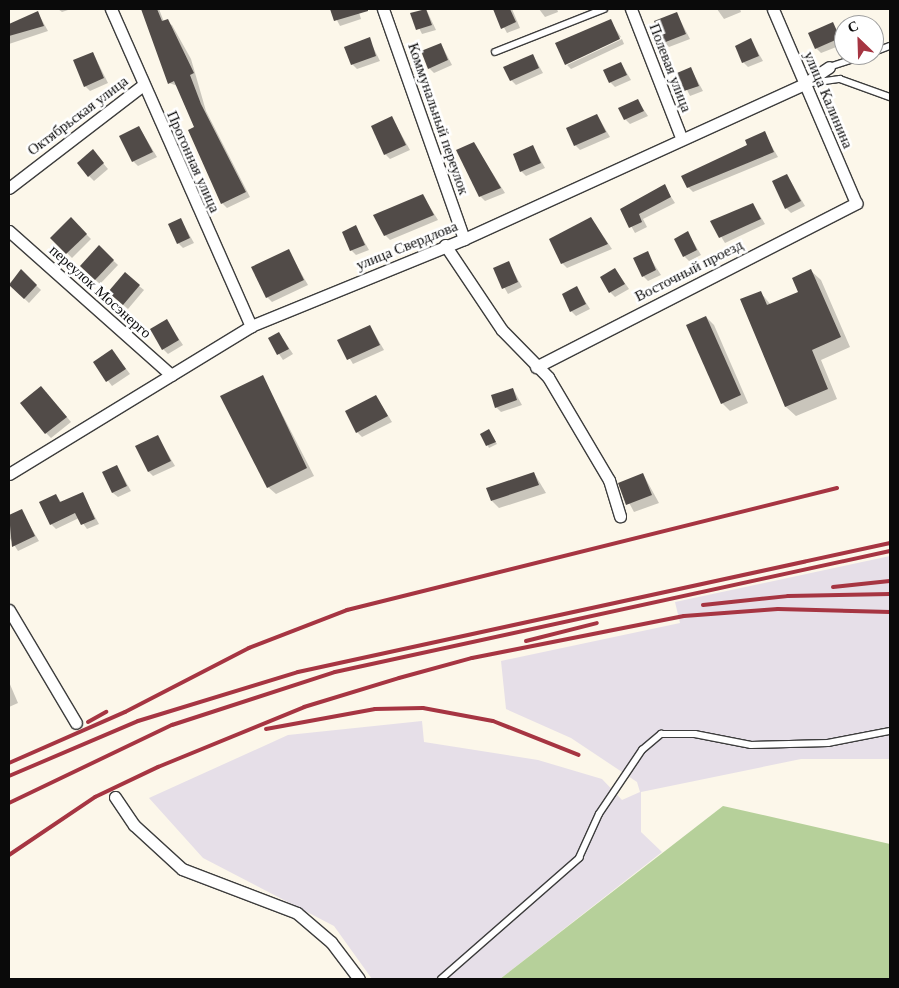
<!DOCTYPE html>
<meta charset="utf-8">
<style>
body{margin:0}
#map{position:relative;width:899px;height:988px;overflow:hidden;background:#fcf7ea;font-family:Georgia,serif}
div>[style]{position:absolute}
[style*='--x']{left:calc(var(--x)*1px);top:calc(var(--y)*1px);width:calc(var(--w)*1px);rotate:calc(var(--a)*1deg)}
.industrial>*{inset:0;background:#e6dfe8}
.forest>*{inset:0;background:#b6d09a}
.shadow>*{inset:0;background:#0003}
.building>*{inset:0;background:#514b48}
.roads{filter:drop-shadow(1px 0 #3d3d3d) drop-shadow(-1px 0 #3d3d3d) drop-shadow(0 1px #3d3d3d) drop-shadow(0 -1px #3d3d3d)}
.service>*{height:5.5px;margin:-2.75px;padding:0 2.75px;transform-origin:2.75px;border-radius:2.75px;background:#fff}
.minor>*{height:11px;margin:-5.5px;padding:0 5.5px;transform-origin:5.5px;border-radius:5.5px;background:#fff}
.rail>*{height:4px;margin:-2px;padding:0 2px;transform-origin:2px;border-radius:2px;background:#a63542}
span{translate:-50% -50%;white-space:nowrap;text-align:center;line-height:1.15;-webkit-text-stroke:5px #fff;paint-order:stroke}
.street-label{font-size:15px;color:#0a0a0a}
.frame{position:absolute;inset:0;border:10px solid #0a0a0a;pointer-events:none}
.north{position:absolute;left:834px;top:15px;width:50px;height:50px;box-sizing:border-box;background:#fff;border:1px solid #9d9d9d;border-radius:50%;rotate:336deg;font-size:14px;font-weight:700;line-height:20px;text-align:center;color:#0a0a0a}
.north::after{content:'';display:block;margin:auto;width:18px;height:22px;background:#a63542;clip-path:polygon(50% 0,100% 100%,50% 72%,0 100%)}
</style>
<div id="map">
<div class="industrial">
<i style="clip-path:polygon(890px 556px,890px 759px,801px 759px,641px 792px,641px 832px,662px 852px,500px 979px,372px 979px,334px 926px,203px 858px,149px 798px,288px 735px,422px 721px,424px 742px,538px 760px,602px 779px,622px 800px,640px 792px,637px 782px,571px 738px,506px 709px,501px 661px,680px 623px,675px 602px)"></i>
</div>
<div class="forest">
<i style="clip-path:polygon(723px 806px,890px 844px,890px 979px,500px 979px)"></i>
</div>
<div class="shadow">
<i style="clip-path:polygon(58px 9px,71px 9px,62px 12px)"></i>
<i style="clip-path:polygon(142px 9px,159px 9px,164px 22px,172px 25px,191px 59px,206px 111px,250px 197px,227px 208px,222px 203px,196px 127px,178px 86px,169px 83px)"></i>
<i style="clip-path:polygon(331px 9px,358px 9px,361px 19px,340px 26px)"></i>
<i style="clip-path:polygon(426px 9px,436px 30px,422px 34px,412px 14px)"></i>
<i style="clip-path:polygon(494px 9px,512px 9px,520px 28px,507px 33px)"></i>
<i style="clip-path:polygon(539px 9px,557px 9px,558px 12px,545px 17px)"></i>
<i style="clip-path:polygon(717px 9px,740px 9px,741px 12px,724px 19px)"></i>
<i style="clip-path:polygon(38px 13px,48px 31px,9px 44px,9px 26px)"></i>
<i style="clip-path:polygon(677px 14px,690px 39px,669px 47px,664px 42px)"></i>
<i style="clip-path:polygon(610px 21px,621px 37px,566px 63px)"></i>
<i style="clip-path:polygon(833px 24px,844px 44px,821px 53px,816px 48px)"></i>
<i style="clip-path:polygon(369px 39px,380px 61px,357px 69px,352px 64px)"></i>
<i style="clip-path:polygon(622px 39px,624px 44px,571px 69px,567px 65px)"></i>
<i style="clip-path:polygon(751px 40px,763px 61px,748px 67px,743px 62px)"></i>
<i style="clip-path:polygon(441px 44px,452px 65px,434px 73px,429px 68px)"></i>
<i style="clip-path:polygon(93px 53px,108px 83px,90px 91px,85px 86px)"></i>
<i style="clip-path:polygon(533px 55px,543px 73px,516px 85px,511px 80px)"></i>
<i style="clip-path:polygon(621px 63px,631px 80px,615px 87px,610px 82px)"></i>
<i style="clip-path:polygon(691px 69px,703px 91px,690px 96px,679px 74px)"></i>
<i style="clip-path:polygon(638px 101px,648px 116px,630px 124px,625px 119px)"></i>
<i style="clip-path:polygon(597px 115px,610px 137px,580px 150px,575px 145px)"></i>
<i style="clip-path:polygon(392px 118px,410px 150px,390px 159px,385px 154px)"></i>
<i style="clip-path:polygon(139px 127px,157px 157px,138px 166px,133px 161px)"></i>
<i style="clip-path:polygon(764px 133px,778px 157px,693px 192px,688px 187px)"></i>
<i style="clip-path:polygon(474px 144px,505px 193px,485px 201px,480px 196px)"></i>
<i style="clip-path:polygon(533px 147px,545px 168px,526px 176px,521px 171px)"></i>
<i style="clip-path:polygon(97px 156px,108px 169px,94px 181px,89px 176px)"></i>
<i style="clip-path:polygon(787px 175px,805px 206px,791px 213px,786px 208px)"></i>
<i style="clip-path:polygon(664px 186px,675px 203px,643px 219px,647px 227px,635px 233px,622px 210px)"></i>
<i style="clip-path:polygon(423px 196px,438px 220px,390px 240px,385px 235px)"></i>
<i style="clip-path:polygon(753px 204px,765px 224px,725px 243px,712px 222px)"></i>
<i style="clip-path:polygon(591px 218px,612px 249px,567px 268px,562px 263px)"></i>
<i style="clip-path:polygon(71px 219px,91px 239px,72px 258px,52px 238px)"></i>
<i style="clip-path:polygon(181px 220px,194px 243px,183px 248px,178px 243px)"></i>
<i style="clip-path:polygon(356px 227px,369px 250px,356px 255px,351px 250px)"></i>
<i style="clip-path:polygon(688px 233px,701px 255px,689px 261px,684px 256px)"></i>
<i style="clip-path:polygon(99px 247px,118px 265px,100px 284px,81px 266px)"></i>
<i style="clip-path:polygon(288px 250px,308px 285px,272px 302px,267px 297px)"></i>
<i style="clip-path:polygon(647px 253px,661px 275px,648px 281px,643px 276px)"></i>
<i style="clip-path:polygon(508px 262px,522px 287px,508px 294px,494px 269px)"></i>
<i style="clip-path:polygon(615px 269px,629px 289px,615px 297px,610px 292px)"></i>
<i style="clip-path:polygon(21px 271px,41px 290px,29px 303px,9px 284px)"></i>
<i style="clip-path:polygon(811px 271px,821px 280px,850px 347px,821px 360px,837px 399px,796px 416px,786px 407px,741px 300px,760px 292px,771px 305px,800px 293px)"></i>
<i style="clip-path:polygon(139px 286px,144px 290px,128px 309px,114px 297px)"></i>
<i style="clip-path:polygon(577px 288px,590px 309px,576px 316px,571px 311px)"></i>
<i style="clip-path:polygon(706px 317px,714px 325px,748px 403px,730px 411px,722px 403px)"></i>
<i style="clip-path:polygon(167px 321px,183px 345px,168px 354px,163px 349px)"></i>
<i style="clip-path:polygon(370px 326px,384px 350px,353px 364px,339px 341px)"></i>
<i style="clip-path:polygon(279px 333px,293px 354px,283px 360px,269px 339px)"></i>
<i style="clip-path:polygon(112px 350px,130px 374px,112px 386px,94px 362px)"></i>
<i style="clip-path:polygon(263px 377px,314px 476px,276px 494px,268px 487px)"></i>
<i style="clip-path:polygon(513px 389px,522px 405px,501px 412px,496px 407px)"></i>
<i style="clip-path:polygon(46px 392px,71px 422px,51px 438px,46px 433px)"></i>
<i style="clip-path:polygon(376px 396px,392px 422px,362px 437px,357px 432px)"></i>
<i style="clip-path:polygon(489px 431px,497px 444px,489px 448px,482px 434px)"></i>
<i style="clip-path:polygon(158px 437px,175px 466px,153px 476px,149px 472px)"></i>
<i style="clip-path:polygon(117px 466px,131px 491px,118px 497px,113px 493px)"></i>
<i style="clip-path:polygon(534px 473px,546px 493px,499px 508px,492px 501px)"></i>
<i style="clip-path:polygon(643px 474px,659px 503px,634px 512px,619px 484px)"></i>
<i style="clip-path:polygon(82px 493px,99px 524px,87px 529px,79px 518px,56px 529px,51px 524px,56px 496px,62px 503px)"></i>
<i style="clip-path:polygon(21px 511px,39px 541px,18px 551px,9px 537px,9px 517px)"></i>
<i style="clip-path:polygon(9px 682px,18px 703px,9px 707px)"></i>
</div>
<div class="building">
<i style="clip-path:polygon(141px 9px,157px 9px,162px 21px,168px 19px,194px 73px,190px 75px,201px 104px,246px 192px,221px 204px,188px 130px,194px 127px,174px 81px,168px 84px)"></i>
<i style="clip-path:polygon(330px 9px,368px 9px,368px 11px,334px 21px)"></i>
<i style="clip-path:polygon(426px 9px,432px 25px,416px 30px,410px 13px)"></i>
<i style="clip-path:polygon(493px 9px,510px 9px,516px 22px,501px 29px)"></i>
<i style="clip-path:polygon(38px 11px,44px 26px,9px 36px,9px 24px)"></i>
<i style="clip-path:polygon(677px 12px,686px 34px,663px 43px,654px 21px)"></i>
<i style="clip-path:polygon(611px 19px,620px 39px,565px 65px,555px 43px)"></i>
<i style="clip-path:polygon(833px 22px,840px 38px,815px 49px,808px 33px)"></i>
<i style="clip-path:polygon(370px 37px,376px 56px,351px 65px,344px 47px)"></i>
<i style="clip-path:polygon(751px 38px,759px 56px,742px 63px,735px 46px)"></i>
<i style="clip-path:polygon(441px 43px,448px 60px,428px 69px,421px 51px)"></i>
<i style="clip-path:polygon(93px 52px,104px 78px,84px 87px,73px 60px)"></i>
<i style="clip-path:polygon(533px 54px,539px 68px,510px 81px,503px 67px)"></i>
<i style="clip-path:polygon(621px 62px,627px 75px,609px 83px,603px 70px)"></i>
<i style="clip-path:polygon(691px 67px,699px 86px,684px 91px,677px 73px)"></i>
<i style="clip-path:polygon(638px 99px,644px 111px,624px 120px,618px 108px)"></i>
<i style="clip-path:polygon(597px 114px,606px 132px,574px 146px,566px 128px)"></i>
<i style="clip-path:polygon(392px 116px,406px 145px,384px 155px,371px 126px)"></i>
<i style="clip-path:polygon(139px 126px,153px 152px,132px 162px,119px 136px)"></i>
<i style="clip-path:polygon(765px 131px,774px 152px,687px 188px,681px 176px,747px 145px,745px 140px)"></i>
<i style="clip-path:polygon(474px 142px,501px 188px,479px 197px,456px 150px)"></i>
<i style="clip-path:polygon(533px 145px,541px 163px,520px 172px,513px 154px)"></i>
<i style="clip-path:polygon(93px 149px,104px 163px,88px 177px,77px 163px)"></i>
<i style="clip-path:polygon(787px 174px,801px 201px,785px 209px,772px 181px)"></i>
<i style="clip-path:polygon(665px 184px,671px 197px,639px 214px,642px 222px,629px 228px,620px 209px)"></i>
<i style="clip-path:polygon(423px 194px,434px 215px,384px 236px,373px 215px)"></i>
<i style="clip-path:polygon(753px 203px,761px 219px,719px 238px,710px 221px)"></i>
<i style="clip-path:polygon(71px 217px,87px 234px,66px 254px,50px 238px)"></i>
<i style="clip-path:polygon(591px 217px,608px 244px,561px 264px,549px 239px)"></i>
<i style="clip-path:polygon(181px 218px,190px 238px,177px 244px,168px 224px)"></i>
<i style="clip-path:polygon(356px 225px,365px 245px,350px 251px,342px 232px)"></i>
<i style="clip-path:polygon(688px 231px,697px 250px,683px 257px,674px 239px)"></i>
<i style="clip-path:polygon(99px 245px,114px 260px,95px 280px,80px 266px)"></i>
<i style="clip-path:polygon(289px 249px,304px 280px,266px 298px,251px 267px)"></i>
<i style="clip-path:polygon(648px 251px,656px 270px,642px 277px,633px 258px)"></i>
<i style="clip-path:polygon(509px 261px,518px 282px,502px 289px,493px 268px)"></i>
<i style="clip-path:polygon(615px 268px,625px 284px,609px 293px,600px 277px)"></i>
<i style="clip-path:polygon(21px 269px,37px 285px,24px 299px,9px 285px)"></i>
<i style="clip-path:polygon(811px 269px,841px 337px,812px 350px,828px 389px,785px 407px,740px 299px,761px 291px,767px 305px,798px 292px,792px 278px)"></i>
<i style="clip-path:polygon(125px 272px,140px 285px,123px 305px,108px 292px)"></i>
<i style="clip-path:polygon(577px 286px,586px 304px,570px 312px,562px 294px)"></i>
<i style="clip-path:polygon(706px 316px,741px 395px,721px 404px,686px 325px)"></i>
<i style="clip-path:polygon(167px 319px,179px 340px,162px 350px,150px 329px)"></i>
<i style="clip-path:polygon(370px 325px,380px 345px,347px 360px,337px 340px)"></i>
<i style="clip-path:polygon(279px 332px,289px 349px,277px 355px,268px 338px)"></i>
<i style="clip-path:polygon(112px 349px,126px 369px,106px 382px,93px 362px)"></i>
<i style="clip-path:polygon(263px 375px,307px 468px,267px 488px,220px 396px)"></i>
<i style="clip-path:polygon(41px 386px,67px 417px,45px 434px,20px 403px)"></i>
<i style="clip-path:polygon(513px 388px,517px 400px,495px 408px,491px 395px)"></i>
<i style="clip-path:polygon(376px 395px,388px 416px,356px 433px,345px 411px)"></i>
<i style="clip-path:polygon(489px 429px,496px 442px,486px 446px,480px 434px)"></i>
<i style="clip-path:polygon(158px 435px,171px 461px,148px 472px,135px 446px)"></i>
<i style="clip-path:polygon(117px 465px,127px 486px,112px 493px,102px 472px)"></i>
<i style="clip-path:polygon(534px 472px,539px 485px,491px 501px,486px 488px)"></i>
<i style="clip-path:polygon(643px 473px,652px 495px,626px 505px,618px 483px)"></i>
<i style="clip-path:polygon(83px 492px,95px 519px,81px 525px,75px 513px,50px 525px,39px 502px,56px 494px,60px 502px)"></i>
<i style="clip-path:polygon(22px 509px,35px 536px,12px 547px,9px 515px)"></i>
</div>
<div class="roads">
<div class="service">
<i style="--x:495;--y:52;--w:117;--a:-21.5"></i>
<i style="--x:874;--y:52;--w:17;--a:-21"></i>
<i style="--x:829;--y:67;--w:38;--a:-18"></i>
<i style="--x:811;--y:83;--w:29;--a:-8"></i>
<i style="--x:840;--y:79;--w:53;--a:19.8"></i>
<i style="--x:441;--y:979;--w:184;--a:-41.2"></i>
<i style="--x:579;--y:858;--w:48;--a:-65.6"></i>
<i style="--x:599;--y:814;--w:77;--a:-56.1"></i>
<i style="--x:642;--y:750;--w:25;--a:-40"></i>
<i style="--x:661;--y:734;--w:34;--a:0"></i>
<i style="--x:695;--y:734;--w:57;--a:11.1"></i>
<i style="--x:751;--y:745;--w:77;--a:-1.5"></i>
<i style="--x:828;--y:743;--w:63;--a:-11"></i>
</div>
<div class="minor">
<i style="--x:111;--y:9;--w:347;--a:66.2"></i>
<i style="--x:383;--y:9;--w:244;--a:70.6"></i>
<i style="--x:631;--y:9;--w:137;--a:68.7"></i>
<i style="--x:9;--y:188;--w:168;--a:-37.5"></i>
<i style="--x:9;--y:231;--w:217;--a:41.6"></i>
<i style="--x:445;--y:245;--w:102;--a:56.2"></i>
<i style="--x:502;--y:330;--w:66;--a:45.6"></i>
<i style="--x:548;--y:377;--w:120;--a:59.4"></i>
<i style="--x:609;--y:480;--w:38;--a:73"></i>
<i style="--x:536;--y:367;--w:360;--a:-27.1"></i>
<i style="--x:856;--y:203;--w:211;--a:-113.2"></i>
<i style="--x:9;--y:474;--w:284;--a:-31.4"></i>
<i style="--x:251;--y:326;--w:230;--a:-22.2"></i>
<i style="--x:464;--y:239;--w:374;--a:-24.5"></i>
<i style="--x:804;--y:84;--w:30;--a:-34"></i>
<i style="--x:9;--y:610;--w:131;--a:59.3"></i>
<i style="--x:115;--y:797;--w:34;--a:56"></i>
<i style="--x:134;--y:825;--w:65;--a:42.5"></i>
<i style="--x:182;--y:869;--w:123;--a:20.9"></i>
<i style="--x:297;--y:913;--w:45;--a:40.5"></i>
<i style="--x:331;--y:942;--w:46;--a:52.9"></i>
</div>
</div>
<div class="rail">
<i style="--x:833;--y:587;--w:57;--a:-6"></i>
<i style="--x:703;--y:605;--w:85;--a:-6"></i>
<i style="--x:788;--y:596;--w:102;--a:-1.1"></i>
<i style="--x:526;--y:641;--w:73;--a:-14.2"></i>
<i style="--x:88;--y:722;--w:21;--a:-29"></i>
<i style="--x:266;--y:729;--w:111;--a:-10.4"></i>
<i style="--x:375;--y:709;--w:48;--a:-1.2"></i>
<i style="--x:423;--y:708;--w:71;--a:10.5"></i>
<i style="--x:493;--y:721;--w:92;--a:21.6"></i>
<i style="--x:9;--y:763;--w:127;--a:-23.7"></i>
<i style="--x:125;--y:712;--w:140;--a:-27.3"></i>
<i style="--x:249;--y:648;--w:105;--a:-21.2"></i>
<i style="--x:347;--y:610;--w:505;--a:-13.98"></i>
<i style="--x:9;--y:776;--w:140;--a:-23.1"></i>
<i style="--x:138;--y:721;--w:167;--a:-17"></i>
<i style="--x:298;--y:672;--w:606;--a:-12.29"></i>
<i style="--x:9;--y:803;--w:181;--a:-25.6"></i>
<i style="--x:172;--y:725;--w:171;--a:-18"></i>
<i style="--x:335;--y:672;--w:568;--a:-12.3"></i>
<i style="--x:9;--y:855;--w:104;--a:-34"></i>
<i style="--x:95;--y:797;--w:70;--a:-25.5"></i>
<i style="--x:158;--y:767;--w:158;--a:-22.3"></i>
<i style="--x:304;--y:707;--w:99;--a:-17"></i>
<i style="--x:399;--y:678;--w:76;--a:-15.3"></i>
<i style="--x:472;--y:658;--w:216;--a:-11.2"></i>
<i style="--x:684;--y:616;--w:94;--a:-4.3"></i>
<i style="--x:778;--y:609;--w:112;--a:1.5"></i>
</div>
<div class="street-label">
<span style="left:670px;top:68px;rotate:69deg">Полевая улица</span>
<span style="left:828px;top:100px;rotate:67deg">улица Калинина</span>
<span style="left:78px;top:116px;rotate:-37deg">Октябрьская улица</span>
<span style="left:438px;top:119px;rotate:71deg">Коммунальный переулок</span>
<span style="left:193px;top:162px;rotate:66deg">Прогонная улица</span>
<span style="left:407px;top:246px;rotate:-22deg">улица Свердлова</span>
<span style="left:689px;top:271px;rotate:-27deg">Восточный проезд</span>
<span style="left:100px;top:292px;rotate:42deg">переулок Мосэнерго</span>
</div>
<div class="frame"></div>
<div class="north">С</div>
</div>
